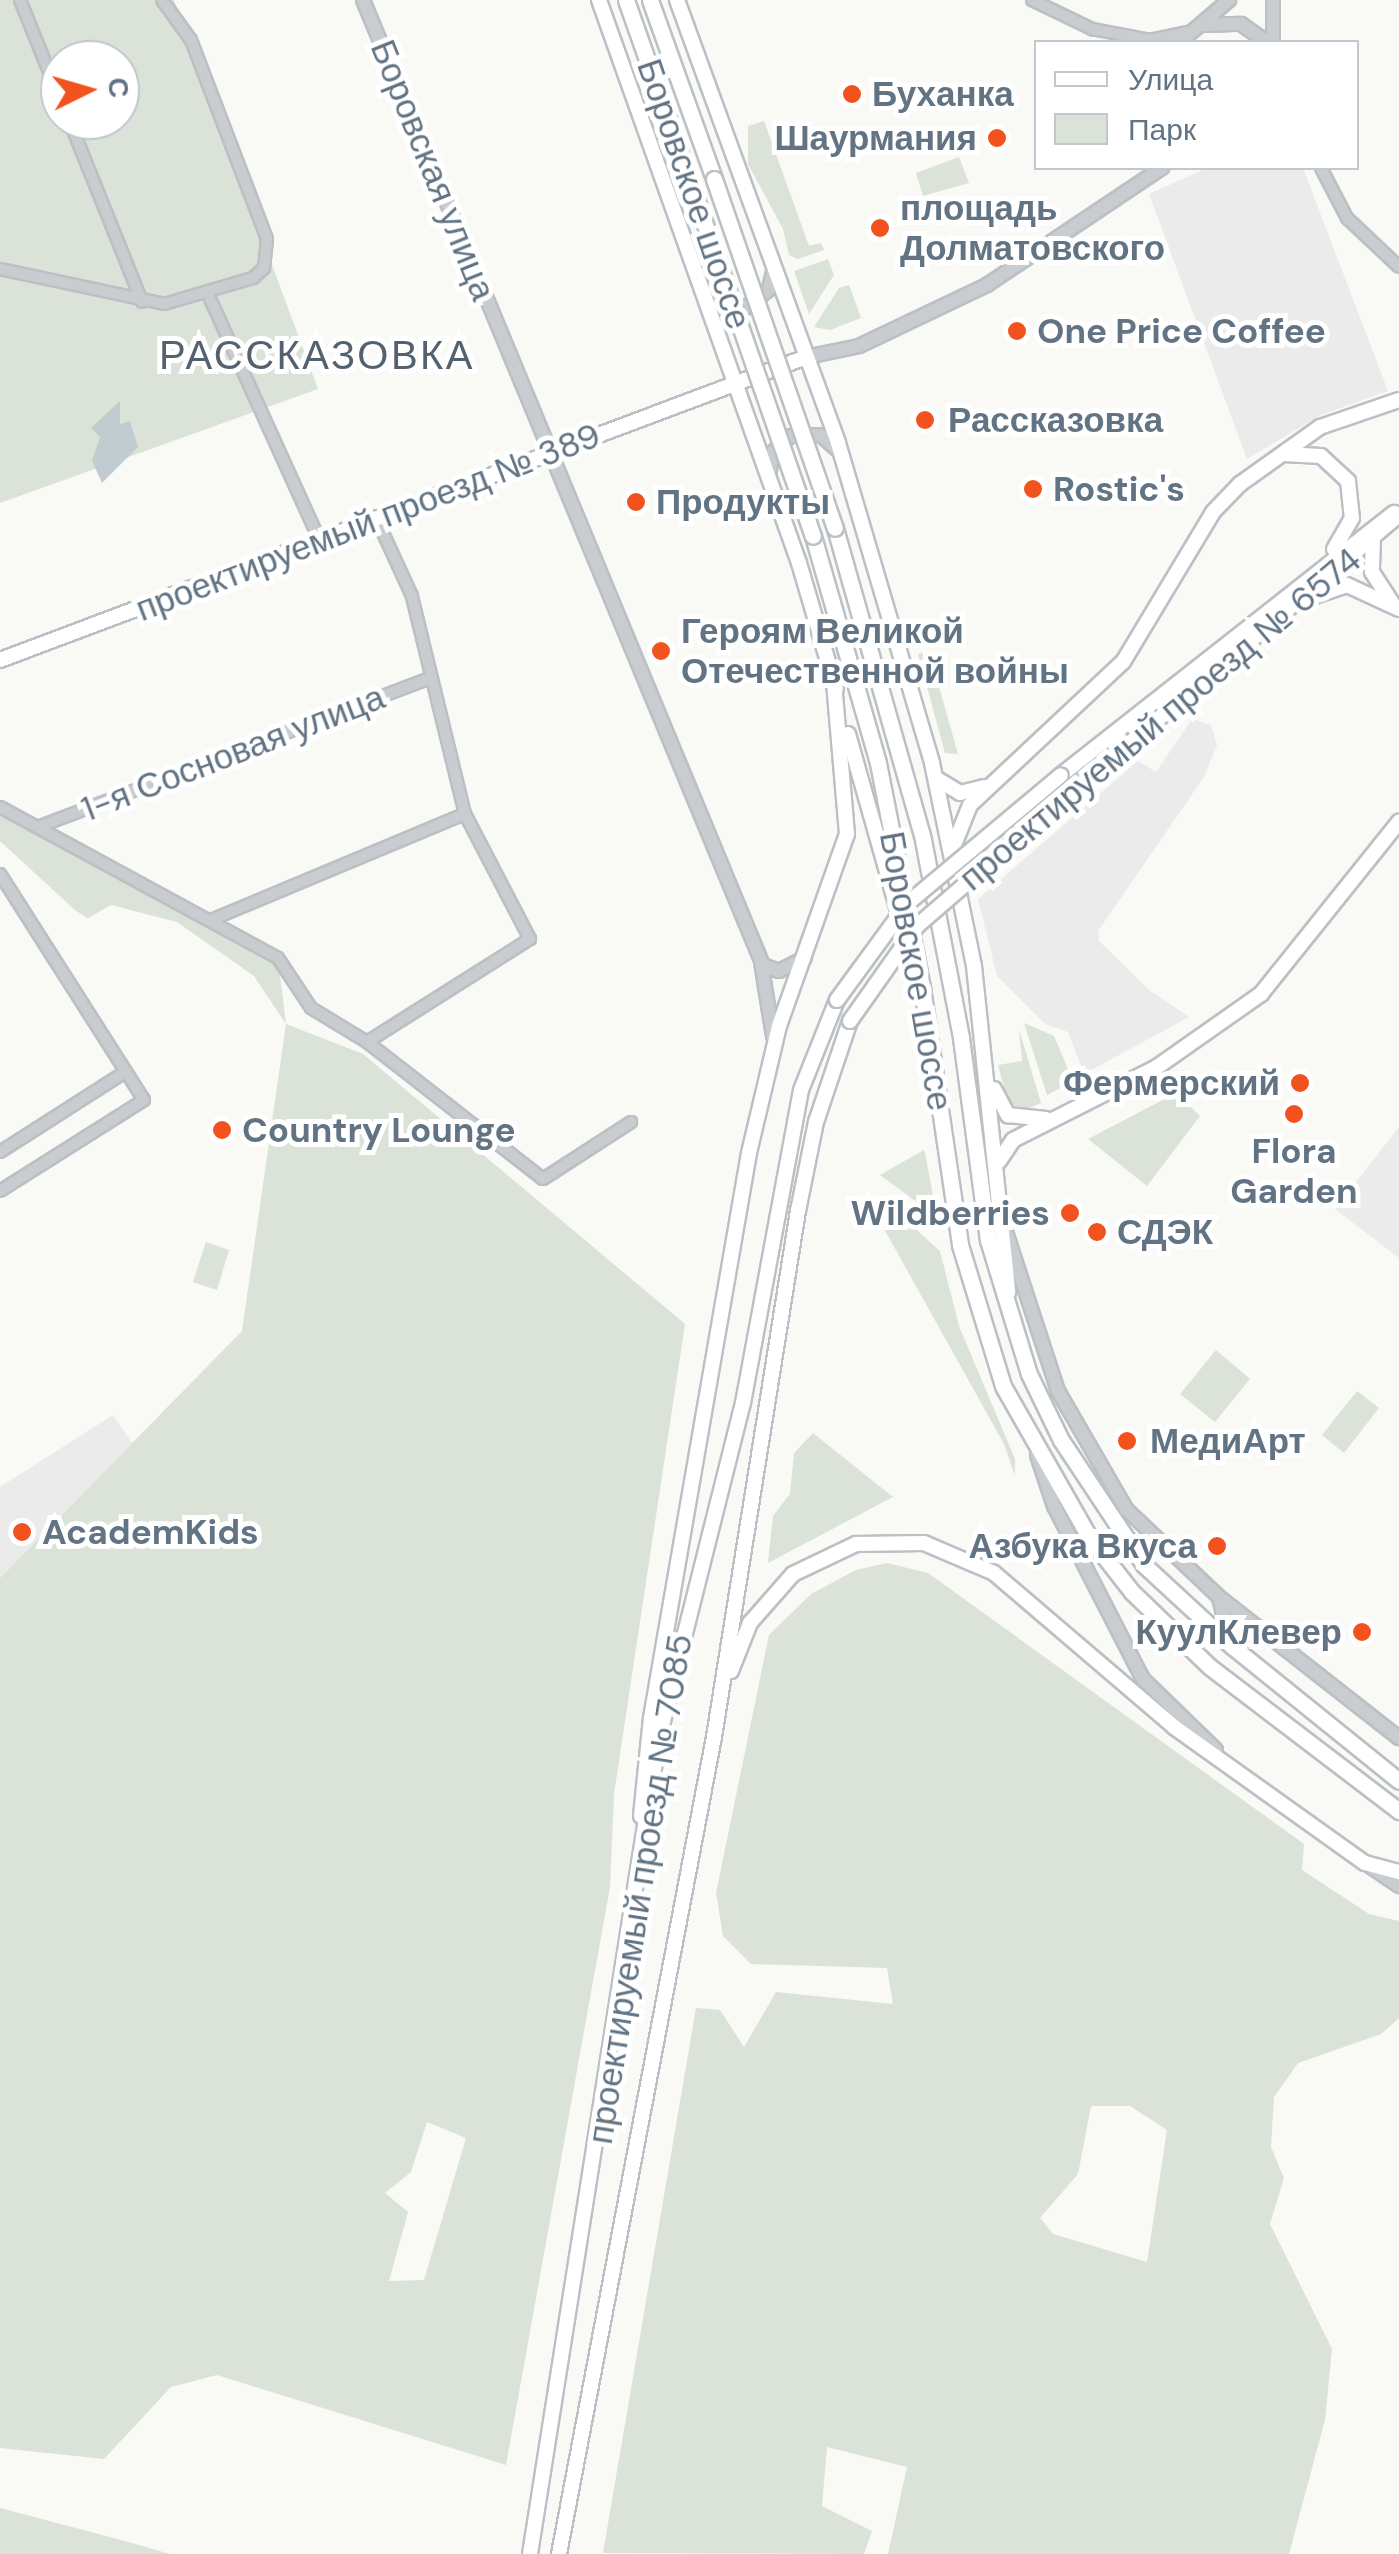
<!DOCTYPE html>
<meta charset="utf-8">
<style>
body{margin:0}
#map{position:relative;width:1399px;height:2554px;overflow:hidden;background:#f9f9f6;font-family:"DM Sans",sans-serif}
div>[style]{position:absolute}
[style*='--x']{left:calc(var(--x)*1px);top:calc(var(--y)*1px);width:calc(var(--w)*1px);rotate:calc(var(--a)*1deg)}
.built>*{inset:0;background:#eaebea}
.green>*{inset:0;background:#dbe2d7}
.water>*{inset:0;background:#c1ccd1}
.roads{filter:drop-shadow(2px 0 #bbc0c5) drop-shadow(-2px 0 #bbc0c5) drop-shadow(0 2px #bbc0c5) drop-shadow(0 -2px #bbc0c5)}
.minor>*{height:10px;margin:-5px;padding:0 5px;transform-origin:5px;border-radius:5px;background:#c9cdd0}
.tertiary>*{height:12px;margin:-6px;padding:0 6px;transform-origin:6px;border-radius:6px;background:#c9cdd0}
.secondary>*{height:14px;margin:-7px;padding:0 7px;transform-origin:7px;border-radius:7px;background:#fff}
.primary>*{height:15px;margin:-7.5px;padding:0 7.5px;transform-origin:7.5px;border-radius:7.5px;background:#fff}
.bridges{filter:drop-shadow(2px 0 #bbc0c5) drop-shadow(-2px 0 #bbc0c5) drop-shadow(0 2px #bbc0c5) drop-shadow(0 -2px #bbc0c5)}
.secondary-bridge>*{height:14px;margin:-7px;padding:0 7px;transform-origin:7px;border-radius:7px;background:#fff}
.primary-bridge>*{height:15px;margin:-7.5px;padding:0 7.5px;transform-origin:7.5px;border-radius:7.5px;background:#fff}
.dots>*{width:28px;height:28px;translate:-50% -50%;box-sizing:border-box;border:5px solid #fff;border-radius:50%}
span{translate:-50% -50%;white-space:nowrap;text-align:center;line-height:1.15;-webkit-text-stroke:10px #fff;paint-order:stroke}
.poi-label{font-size:35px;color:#627484;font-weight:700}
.left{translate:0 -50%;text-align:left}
.right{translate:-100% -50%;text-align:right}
.street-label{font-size:35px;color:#627484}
.quarter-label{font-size:40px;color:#54626f;letter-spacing:2.5px}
.legend{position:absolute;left:1034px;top:40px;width:325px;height:130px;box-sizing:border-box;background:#fff;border:2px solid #c0c7ce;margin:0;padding:12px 18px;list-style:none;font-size:30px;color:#627484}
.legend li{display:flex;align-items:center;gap:20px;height:50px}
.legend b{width:50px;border:2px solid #c0c7ce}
.north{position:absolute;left:40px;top:40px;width:100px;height:100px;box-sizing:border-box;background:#fff;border:2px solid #c0c7ce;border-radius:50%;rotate:85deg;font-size:28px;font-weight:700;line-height:40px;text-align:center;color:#627484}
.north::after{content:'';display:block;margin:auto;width:35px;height:45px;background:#f2521e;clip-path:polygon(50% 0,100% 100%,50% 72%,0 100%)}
</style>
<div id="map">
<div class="built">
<i style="clip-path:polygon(1207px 168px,1303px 168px,1388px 391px,1321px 415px,1247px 459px,1149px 194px)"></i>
<i style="clip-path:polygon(1192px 719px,1211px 725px,1217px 745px,1204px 777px,1098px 931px,1099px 941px,1148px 989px,1189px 1017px,1084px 1074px,1068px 1032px,1045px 1024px,997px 976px,978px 899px,1138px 761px,1156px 772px)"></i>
<i style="clip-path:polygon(1399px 1127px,1399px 1258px,1335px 1209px)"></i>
<i style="clip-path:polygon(113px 1415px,132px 1443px,0 1578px,0 1487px)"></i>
</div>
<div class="green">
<i style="clip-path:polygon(evenodd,0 0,174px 0,318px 389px,0 503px,0 0,60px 60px,120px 60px,120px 120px,60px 120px,60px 60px)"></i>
<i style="clip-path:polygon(764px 121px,809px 246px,821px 243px,824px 250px,798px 259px,789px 255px,783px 229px,748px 164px,748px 126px)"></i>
<i style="clip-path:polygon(959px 157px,969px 183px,923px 196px,916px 173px)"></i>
<i style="clip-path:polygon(828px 259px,834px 275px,809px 314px,794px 271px)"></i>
<i style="clip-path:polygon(849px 285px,861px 318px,830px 330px,814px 327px,839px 288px)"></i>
<i style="clip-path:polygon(929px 651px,932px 662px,958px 754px,945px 753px,918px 654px)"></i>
<i style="clip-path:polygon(evenodd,0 812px,278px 958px,286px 1024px,363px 1054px,685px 1324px,614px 1794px,610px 1887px,506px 2465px,217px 2375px,171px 2387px,104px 2459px,0 2448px,0 1578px,242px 1331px,286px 1024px,254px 976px,177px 922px,111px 905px,88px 918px,76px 911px,0 841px,0 812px,427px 2122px,466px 2138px,424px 2280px,389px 2281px,408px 2212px,385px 2193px,411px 2172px,427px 2122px)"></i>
<i style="clip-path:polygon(1024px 1023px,1054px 1036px,1070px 1074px,1064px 1077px,1066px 1085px,1047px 1095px)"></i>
<i style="clip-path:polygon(1019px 1029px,1041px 1103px,1024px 1110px,1008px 1102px,998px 1065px,1022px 1061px)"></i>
<i style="clip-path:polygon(1176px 1093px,1200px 1116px,1147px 1186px,1088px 1139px)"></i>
<i style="clip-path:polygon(924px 1150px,925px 1153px,937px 1217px,880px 1175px)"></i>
<i style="clip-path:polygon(888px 1214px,900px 1215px,940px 1251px,959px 1326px,1015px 1459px,1015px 1476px,1004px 1444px,883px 1227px)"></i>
<i style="clip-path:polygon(206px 1242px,229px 1250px,217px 1290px,193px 1282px)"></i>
<i style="clip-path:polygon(1216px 1350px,1250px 1379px,1215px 1422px,1180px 1394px)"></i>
<i style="clip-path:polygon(1357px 1391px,1379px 1408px,1344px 1453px,1322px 1435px)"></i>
<i style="clip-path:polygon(813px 1433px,893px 1497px,768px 1563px,773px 1516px,790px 1494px,794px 1453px)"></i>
<i style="clip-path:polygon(evenodd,887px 1563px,928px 1573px,1304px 1844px,1302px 1870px,1369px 1914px,1399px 1921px,1399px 2018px,1381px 2034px,1298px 2063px,1274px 2097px,1271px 2147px,1284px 2178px,1270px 2224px,1332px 2349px,1325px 2420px,1289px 2554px,888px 2554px,907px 2467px,827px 2447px,822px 2506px,872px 2531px,864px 2554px,603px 2553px,696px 2008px,720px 2010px,744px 2047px,776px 1992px,893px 2004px,887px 1968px,751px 1964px,723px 1936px,716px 1893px,769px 1635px,811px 1594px,856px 1570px,887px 1563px,1091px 2106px,1130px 2106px,1167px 2130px,1147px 2262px,1053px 2234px,1040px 2218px,1078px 2174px,1091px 2106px)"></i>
<i style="clip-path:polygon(0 2508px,125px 2541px,170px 2554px,0 2554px)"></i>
</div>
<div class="water">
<i style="clip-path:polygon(120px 401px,120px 424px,130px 421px,138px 447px,102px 483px,92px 461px,100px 437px,91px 428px)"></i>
</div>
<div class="roads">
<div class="minor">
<i style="--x:20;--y:0;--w:107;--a:68"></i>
<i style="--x:1032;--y:0;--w:69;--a:25.8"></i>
<i style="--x:1092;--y:29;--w:59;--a:10.7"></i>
<i style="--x:1150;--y:40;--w:40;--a:-12"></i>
<i style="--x:69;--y:120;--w:196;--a:68.1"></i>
<i style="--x:1321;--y:168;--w:56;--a:62.5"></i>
<i style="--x:1347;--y:218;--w:71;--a:43.3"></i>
<i style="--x:0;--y:269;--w:168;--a:12"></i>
<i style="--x:164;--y:304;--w:93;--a:-16.3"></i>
<i style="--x:253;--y:278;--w:15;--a:-42"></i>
<i style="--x:264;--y:268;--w:29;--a:-84"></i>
<i style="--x:267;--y:239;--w:213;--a:-110.9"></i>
<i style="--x:191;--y:40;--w:49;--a:-125.9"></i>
<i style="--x:207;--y:292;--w:276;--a:65.6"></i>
<i style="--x:0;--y:807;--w:316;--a:28.5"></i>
<i style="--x:278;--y:958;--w:60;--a:56.6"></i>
<i style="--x:311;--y:1008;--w:66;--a:31.3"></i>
<i style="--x:367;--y:1042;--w:223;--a:37.9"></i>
<i style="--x:543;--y:1179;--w:105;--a:-32.9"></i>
<i style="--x:38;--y:827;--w:416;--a:-20.8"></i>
<i style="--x:0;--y:874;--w:268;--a:57.5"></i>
<i style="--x:144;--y:1100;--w:170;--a:147.7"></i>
<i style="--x:211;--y:920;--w:275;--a:-22.7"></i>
<i style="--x:367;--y:1042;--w:193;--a:-32.3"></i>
<i style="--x:530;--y:939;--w:141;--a:-117.5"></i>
<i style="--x:465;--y:814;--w:224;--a:-103.7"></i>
<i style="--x:412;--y:596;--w:81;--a:-114.7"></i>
<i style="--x:0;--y:1152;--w:148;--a:-32.6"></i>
</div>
<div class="tertiary">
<i style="--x:363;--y:0;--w:1045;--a:67.49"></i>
<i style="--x:763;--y:965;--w:17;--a:21"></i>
<i style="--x:779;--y:971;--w:29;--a:-27"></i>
<i style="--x:1273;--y:0;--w:42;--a:90"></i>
<i style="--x:1203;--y:25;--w:38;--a:-2"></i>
<i style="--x:1241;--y:24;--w:32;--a:35"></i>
<i style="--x:1180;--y:42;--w:65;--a:-40.6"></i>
<i style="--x:704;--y:291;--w:23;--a:41"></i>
<i style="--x:721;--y:306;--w:24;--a:5"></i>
<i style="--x:745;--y:308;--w:31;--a:-38"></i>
<i style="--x:769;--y:289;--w:23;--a:-77"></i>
<i style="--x:806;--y:357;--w:54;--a:-11.7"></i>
<i style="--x:859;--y:346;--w:142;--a:-25.5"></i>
<i style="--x:987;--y:285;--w:211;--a:-33.8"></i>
<i style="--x:769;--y:476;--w:24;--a:-81"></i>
<i style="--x:773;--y:452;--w:23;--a:-43"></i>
<i style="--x:790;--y:436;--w:31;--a:-2"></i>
<i style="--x:821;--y:435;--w:24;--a:42"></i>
<i style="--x:761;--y:962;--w:75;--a:80.8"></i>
<i style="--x:1007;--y:1235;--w:164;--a:71.9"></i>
<i style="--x:1058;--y:1391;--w:136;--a:60"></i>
<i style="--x:1126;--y:1509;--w:128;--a:43.4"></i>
<i style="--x:1219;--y:1597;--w:229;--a:38.1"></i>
<i style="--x:1037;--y:1455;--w:54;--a:71.6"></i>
<i style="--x:1054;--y:1506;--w:195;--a:62.8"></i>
<i style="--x:1143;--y:1679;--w:102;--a:44.2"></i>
<i style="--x:1219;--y:1597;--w:45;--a:77.2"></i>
<i style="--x:1371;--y:1867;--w:34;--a:34"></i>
</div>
<div class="secondary">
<i style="--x:599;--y:0;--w:597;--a:70.44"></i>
<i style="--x:799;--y:563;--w:131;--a:73.6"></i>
<i style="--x:677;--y:0;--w:471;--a:70"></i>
<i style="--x:838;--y:443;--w:334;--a:73.6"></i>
<i style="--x:932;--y:763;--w:207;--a:78.3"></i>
<i style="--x:974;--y:966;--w:328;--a:84"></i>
<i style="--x:1284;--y:454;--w:37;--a:3"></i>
<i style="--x:1321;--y:456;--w:37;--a:43"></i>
<i style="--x:1348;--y:481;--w:37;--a:84"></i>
<i style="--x:1352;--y:518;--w:36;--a:120"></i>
<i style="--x:1373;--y:539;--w:33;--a:92"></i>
<i style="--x:1372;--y:572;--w:38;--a:57"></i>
<i style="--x:1309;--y:598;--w:40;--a:-18.9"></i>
<i style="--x:1347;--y:585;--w:57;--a:24.8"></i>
<i style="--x:0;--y:660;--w:861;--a:-20.6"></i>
<i style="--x:848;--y:734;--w:198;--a:74.2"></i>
<i style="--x:1061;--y:775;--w:424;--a:-38.2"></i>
<i style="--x:937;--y:779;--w:27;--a:31"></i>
<i style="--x:960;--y:793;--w:25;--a:-14"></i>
<i style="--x:1065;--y:798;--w:438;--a:-40.3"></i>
<i style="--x:954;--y:845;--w:43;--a:-68.2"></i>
<i style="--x:970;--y:805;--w:209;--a:-43.1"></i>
<i style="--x:1123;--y:662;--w:175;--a:-59"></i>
<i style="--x:1213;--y:512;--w:39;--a:-46"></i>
<i style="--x:1240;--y:484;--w:98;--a:-35.5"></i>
<i style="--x:1320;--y:427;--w:83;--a:-18.9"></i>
<i style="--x:994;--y:1089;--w:30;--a:62"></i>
<i style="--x:1008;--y:1115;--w:38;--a:6"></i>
<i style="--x:999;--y:1161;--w:25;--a:-56"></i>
<i style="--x:1013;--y:1140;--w:161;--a:-26.9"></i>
<i style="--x:1157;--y:1067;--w:127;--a:-35.1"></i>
<i style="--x:1261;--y:994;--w:221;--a:-51.3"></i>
<i style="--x:731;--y:1671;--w:52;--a:-68.4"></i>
<i style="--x:750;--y:1623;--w:65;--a:-48.7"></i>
<i style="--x:793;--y:1574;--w:70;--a:-25.5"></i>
<i style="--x:856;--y:1544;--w:68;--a:-0.8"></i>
<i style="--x:924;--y:1543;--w:76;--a:23.2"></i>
<i style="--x:994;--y:1573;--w:237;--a:40.5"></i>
<i style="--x:1174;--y:1727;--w:234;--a:35.5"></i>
<i style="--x:1365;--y:1863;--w:35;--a:15"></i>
<i style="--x:641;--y:1816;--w:99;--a:-84.2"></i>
<i style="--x:651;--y:1718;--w:573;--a:-80.16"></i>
<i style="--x:749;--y:1153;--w:130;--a:-76.7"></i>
<i style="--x:779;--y:1026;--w:204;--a:-70.5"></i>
<i style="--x:847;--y:834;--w:153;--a:-94.9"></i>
<i style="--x:530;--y:2554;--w:827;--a:-81.03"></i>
<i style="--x:659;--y:1737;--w:344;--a:-75.9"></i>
<i style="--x:743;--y:1403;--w:318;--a:-79.5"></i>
<i style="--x:801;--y:1090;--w:97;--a:-68.2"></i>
<i style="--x:559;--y:2554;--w:832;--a:-79.26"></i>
<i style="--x:714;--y:1737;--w:533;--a:-80.93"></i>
<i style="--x:798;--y:1211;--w:91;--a:-78.6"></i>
<i style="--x:816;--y:1122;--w:107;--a:-71.4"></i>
</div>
<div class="primary">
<i style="--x:626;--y:0;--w:198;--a:70.6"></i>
<i style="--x:650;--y:0;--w:190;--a:70.3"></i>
<i style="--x:835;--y:528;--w:324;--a:74.2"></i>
<i style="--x:923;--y:840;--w:202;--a:79.1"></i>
<i style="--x:961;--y:1038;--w:204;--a:82.4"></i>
<i style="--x:988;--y:1240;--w:140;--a:73"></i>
<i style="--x:1029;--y:1374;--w:73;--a:64.1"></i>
<i style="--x:1061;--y:1440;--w:150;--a:56.4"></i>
<i style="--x:1144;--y:1565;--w:121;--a:42.7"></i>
<i style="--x:1233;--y:1647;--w:213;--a:38.9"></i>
<i style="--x:813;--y:536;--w:236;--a:74"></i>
<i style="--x:878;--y:763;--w:228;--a:78.9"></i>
<i style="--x:922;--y:987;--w:261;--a:81.6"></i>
<i style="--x:960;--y:1245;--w:147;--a:73"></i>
<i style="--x:1003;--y:1386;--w:174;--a:60.3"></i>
<i style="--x:1089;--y:1537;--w:70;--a:52"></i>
<i style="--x:1132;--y:1592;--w:108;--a:43.9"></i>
<i style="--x:1210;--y:1667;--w:238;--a:37.3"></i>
</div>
</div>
<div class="bridges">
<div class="secondary-bridge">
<i style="--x:837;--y:1000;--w:120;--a:-53.8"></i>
<i style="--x:908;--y:903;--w:199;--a:-39.9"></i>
<i style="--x:850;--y:1021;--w:116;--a:-54.8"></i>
<i style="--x:917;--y:926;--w:196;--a:-40.9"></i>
</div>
<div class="primary-bridge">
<i style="--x:714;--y:179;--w:369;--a:70.9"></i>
<i style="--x:692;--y:187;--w:369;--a:70.9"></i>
</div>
</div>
<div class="dots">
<i style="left:852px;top:94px;background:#f2521e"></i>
<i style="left:997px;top:138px;background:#f2521e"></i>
<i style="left:880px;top:228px;background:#f2521e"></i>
<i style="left:1017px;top:331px;background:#f2521e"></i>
<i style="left:925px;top:420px;background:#f2521e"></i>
<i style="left:1033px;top:489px;background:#f2521e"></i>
<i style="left:636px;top:502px;background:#f2521e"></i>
<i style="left:661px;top:651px;background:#f2521e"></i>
<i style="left:1300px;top:1083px;background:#f2521e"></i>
<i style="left:1294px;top:1114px;background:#f2521e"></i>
<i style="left:222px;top:1130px;background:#f2521e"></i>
<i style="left:1070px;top:1213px;background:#f2521e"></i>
<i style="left:1097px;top:1232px;background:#f2521e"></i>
<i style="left:1127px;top:1441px;background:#f2521e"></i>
<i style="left:22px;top:1532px;background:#f2521e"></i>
<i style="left:1217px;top:1546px;background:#f2521e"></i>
<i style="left:1362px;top:1632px;background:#f2521e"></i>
</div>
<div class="poi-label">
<span class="left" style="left:872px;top:94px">Буханка</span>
<span class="right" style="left:977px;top:138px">Шаурмания</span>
<span class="left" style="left:900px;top:228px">площадь<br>Долматовского</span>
<span class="left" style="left:1037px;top:331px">One Price Coffee</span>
<span class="left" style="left:948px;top:420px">Рассказовка</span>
<span class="left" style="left:1053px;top:489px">Rostic's</span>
<span class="left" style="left:656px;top:502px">Продукты</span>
<span class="left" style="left:681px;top:651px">Героям Великой<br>Отечественной войны</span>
<span class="right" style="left:1280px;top:1083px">Фермерский</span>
<span class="left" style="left:242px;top:1130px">Country Lounge</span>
<span style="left:1294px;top:1171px">Flora<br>Garden</span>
<span class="right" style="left:1050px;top:1213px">Wildberries</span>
<span class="left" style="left:1117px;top:1232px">СДЭК</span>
<span class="left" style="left:1150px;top:1441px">МедиАрт</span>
<span class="left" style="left:42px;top:1532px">AcademKids</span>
<span class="right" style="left:1197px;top:1546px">Азбука Вкуса</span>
<span class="right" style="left:1342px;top:1632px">КуулКлевер</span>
</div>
<div class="street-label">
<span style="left:433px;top:170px;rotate:68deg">Боровская улица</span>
<span style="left:694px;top:194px;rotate:71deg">Боровское шоссе</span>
<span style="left:368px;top:522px;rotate:-21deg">проектируемый проезд № 389</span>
<span style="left:1160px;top:719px;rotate:-40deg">проектируемый проезд № 6574</span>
<span style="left:233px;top:753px;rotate:-21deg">1-я Сосновая улица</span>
<span style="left:916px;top:971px;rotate:80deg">Боровское шоссе</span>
<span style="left:640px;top:1889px;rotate:-81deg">проектируемый проезд № 7085</span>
</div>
<div class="quarter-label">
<span style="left:317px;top:355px">РАССКАЗОВКА</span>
</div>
<ul class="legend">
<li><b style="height:12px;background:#fff"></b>Улица</li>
<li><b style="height:28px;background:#dbe2d7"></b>Парк</li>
</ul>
<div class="north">С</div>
</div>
